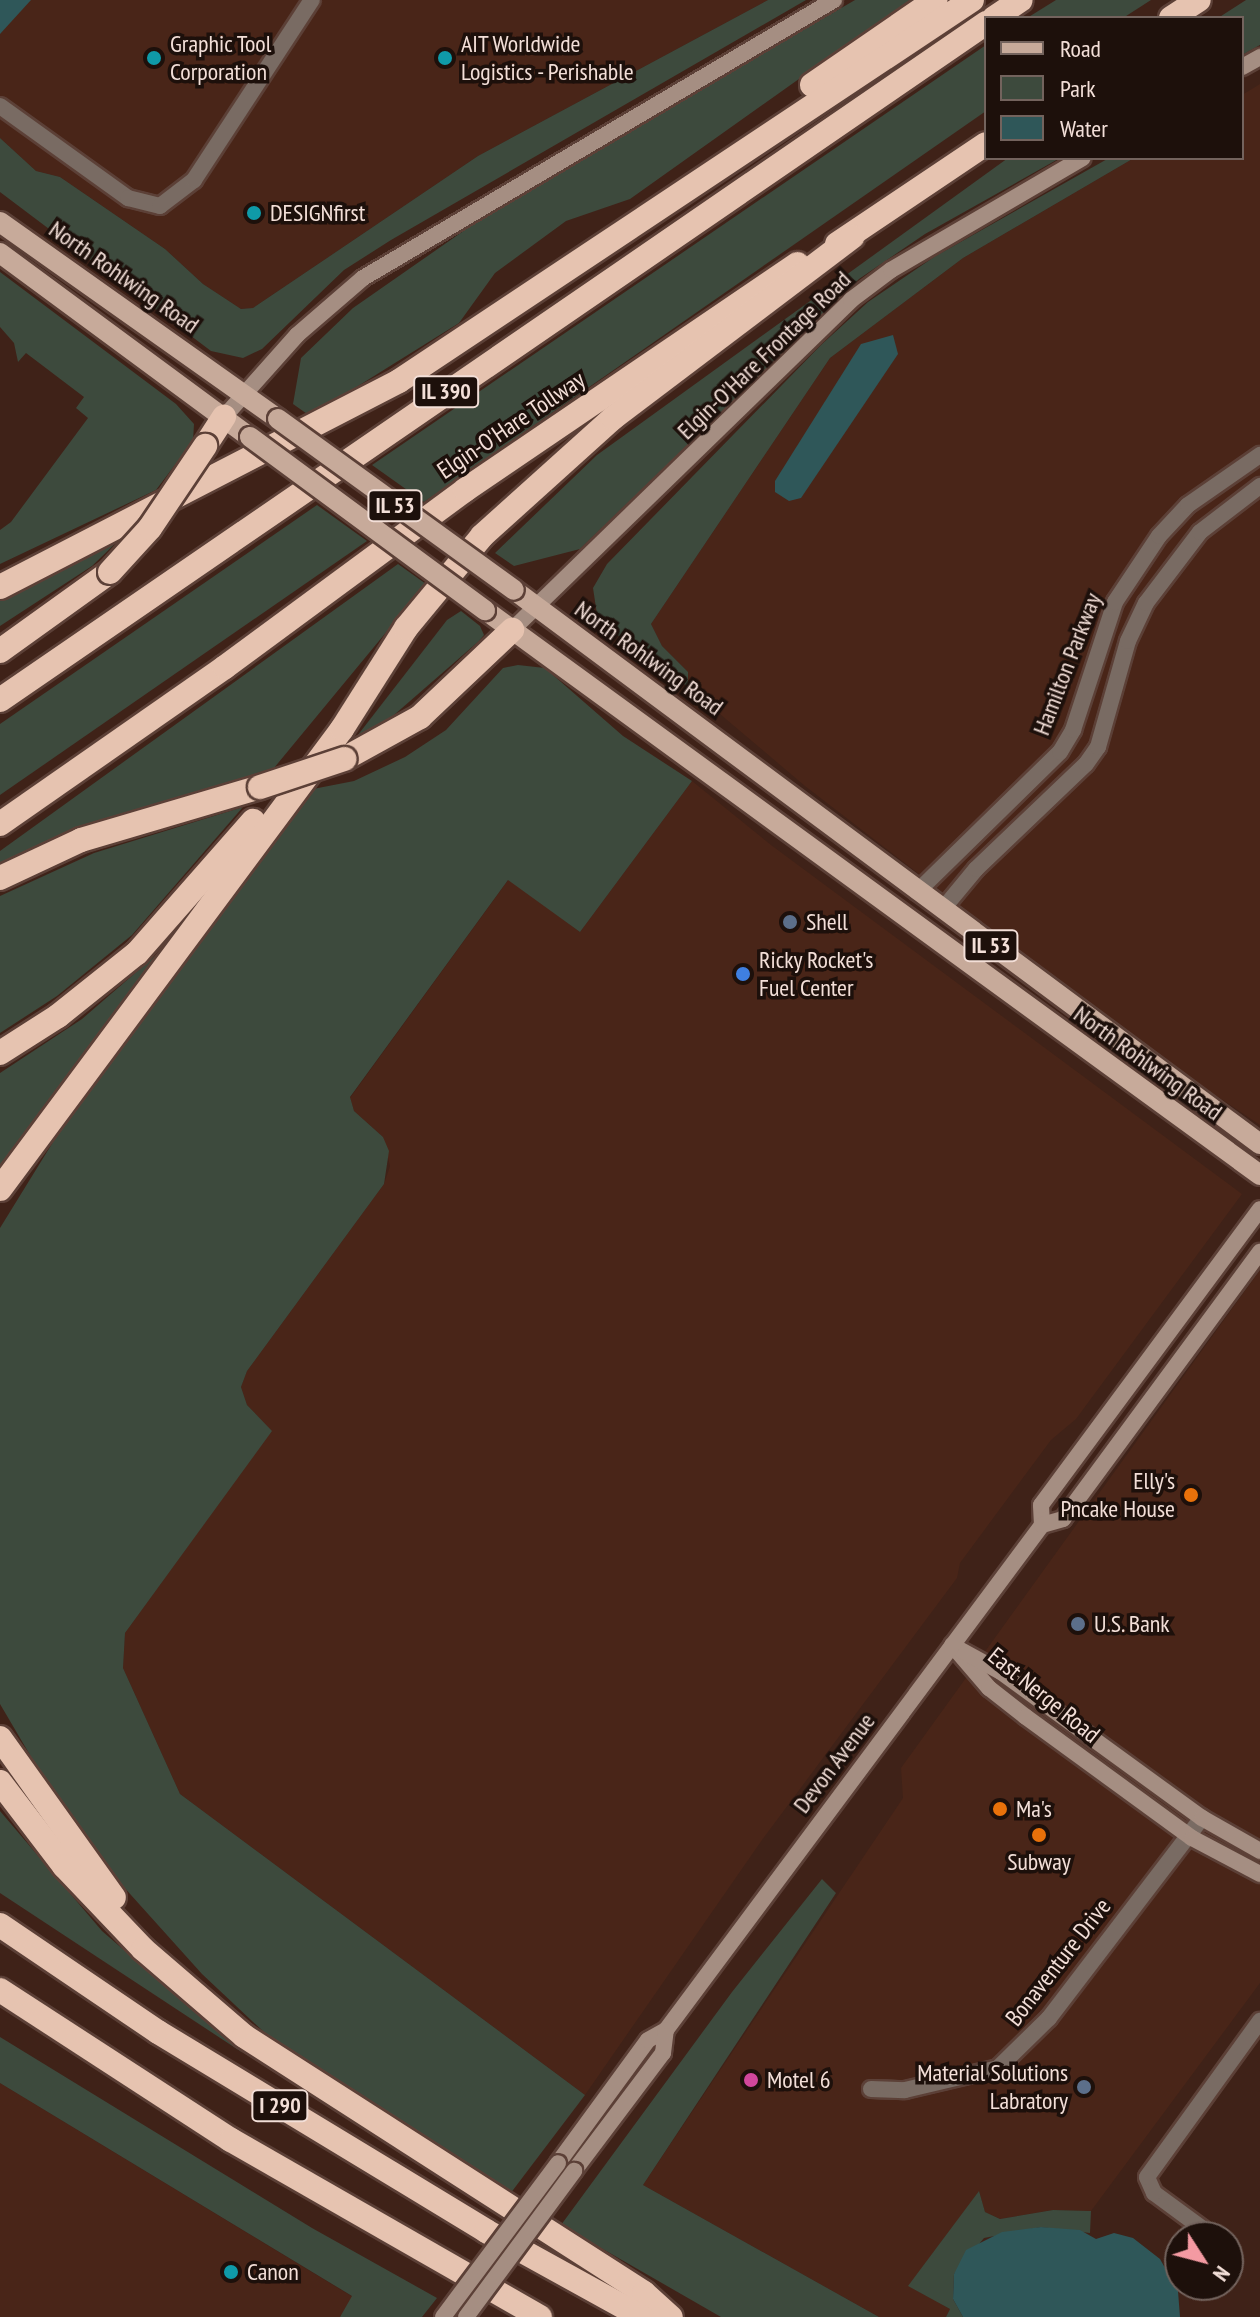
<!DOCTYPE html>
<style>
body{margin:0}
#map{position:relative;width:1260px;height:2317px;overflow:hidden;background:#3f2218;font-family:"PT Sans Narrow",sans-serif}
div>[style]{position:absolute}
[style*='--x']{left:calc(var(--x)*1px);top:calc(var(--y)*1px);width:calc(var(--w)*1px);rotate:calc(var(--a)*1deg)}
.built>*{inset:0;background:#492518}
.green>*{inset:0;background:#3d4a3d}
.water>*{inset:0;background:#2f5759}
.roads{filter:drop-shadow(2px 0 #5c4037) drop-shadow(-2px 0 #5c4037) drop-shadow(0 2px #5c4037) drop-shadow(0 -2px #5c4037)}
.minor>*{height:16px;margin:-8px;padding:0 8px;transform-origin:8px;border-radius:8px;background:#796b63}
.secondary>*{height:16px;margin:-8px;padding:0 8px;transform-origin:8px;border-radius:8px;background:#a58e82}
.primary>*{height:20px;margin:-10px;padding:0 10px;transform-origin:10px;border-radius:10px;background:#c7aa9a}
.motorway>*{height:24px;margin:-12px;padding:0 12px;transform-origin:12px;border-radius:12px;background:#e6c3b0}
.bridges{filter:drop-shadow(2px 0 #5c4037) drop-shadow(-2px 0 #5c4037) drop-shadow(0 2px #5c4037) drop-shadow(0 -2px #5c4037)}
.secondary-bridge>*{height:16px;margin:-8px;padding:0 8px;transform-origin:8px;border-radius:8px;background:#a58e82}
.primary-bridge>*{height:20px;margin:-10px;padding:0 10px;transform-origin:10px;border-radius:10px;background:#c7aa9a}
.motorway-bridge>*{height:24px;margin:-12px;padding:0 12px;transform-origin:12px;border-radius:12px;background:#e6c3b0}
.dots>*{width:22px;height:22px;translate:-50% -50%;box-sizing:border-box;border:4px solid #1d100b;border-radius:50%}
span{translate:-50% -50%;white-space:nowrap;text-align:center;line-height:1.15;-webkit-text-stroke:7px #1d100b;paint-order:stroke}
.shield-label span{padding:2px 6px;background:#1d100b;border:2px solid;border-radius:6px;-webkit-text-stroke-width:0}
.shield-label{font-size:22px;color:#f3dfd8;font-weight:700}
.poi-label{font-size:24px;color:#f3dfd8}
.left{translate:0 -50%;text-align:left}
.right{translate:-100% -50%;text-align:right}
.street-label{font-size:24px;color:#f3dfd8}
.legend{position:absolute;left:984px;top:16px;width:260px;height:144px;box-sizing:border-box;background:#1d100b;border:2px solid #73635d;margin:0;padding:10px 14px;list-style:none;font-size:24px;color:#f3dfd8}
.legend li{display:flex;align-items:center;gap:16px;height:40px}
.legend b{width:40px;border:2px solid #73635d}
.north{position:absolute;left:1164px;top:2221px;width:80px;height:80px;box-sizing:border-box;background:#1d100b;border:2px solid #73635d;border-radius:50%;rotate:126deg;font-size:22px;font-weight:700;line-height:32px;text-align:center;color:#f3dfd8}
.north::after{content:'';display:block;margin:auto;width:28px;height:36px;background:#f49aa2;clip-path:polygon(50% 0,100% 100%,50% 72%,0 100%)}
</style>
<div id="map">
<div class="built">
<i style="clip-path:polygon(0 0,768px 0,478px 156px,253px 308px,241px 309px,203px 284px,165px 249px,60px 177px,36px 171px,0 138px)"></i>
<i style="clip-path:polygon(1260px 84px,1260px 1125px,1139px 1044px,805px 786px,688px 687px,688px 672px,662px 646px,651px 624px,830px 358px,963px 258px,1134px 158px,1242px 158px,1242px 95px)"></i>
<i style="clip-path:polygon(692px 781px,771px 845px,1242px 1194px,1076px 1419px,1051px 1440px,960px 1563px,957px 1578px,762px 1840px,585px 2095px,180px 1794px,123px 1668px,125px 1633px,271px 1431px,247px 1405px,241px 1387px,247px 1371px,384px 1184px,390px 1166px,383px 1137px,354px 1111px,350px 1098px,509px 879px,580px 932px)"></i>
<i style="clip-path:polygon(1260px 1270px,1260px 1983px,1091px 2211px,1053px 2210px,1000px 2219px,985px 2212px,979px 2192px,909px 2286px,950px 2309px,946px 2317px,879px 2317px,643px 2185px,903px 1798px,901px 1768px)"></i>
<i style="clip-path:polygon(0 2083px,353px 2297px,340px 2317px,0 2317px)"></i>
</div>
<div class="green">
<i style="clip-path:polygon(768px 0,806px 0,391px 240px,344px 270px,262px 349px,243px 358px,211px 351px,0 192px,0 138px,36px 171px,60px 177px,165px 249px,203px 284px,241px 309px,253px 308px,478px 156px)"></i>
<i style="clip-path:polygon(855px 0,910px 0,630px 199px,566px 221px,495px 273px,459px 323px,310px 416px,293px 404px,301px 358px,353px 308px,495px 209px)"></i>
<i style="clip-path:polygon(1056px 0,1151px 0,1123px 18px,1027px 18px)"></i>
<i style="clip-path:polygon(1246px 0,1260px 0,1260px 45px,1242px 55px,1242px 18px,1218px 18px)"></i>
<i style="clip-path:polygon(986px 45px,986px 111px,424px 502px,372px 465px)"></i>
<i style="clip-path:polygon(1008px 158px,1060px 158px,925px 234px,859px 279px,580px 549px,514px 566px,495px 553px,597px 455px)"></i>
<i style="clip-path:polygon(1109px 158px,1134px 158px,963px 258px,830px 358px,651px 624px,662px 646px,688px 672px,688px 687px,598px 621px,593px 588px,607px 564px,821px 345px,868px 302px,934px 257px)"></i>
<i style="clip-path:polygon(0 272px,176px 404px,194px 424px,193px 441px,156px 490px,0 564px,0 530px,11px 522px,88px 418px,76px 408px,84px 397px,26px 353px,18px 362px,14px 343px,0 327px)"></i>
<i style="clip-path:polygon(317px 505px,367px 541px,0 795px,0 724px)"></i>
<i style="clip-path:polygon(120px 539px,92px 566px,0 626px,0 600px)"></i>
<i style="clip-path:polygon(398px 564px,426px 584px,274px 768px,68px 836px,0 869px,0 851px)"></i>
<i style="clip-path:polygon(461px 611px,480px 626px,484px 635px,479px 641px,394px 715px,354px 740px,447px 620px)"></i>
<i style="clip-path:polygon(518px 665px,545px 668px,623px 736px,692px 781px,580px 932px,508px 880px,350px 1097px,354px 1111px,383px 1137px,389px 1151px,384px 1184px,247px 1371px,241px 1387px,247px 1405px,272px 1431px,125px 1633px,123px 1668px,180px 1794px,585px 2095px,510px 2194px,266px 2034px,202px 1974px,113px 1875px,50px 1789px,0 1704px,0 1228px,66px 1121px,313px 789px,354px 781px,405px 757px,446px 730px,503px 668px)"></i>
<i style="clip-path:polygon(243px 807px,132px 935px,57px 996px,0 1033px,0 896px,94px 853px)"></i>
<i style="clip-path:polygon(171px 942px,21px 1138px,0 1169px,0 1073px,82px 1019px)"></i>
<i style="clip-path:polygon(0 1811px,102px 1931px,243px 2053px,0 1893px)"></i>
<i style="clip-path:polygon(822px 1879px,836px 1893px,643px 2185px,879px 2317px,721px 2317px,561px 2225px,732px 1992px)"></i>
<i style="clip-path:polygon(0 2037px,312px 2228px,437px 2298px,422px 2317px,340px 2317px,352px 2296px,0 2083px)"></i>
<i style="clip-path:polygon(979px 2191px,985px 2212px,1000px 2219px,1053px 2210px,1091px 2211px,1090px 2233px,1041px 2227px,984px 2238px,954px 2274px,953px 2299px,963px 2317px,946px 2317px,950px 2309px,908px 2286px)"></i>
</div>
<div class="water">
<i style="clip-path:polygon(0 0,31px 0,0 34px)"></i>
<i style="clip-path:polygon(893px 335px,898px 354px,801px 498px,789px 501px,775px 492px,775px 481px,861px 344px)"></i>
<i style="clip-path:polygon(1041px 2227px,1080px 2230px,1096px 2239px,1114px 2233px,1133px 2238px,1160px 2259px,1178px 2291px,1180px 2317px,963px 2317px,953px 2299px,954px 2274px,966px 2250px,1002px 2232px)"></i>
</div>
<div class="roads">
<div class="minor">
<i style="--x:0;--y:106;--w:158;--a:35.7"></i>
<i style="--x:128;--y:198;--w:33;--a:14"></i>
<i style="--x:160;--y:206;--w:43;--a:-37.4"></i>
<i style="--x:194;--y:180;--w:215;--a:-56.8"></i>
<i style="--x:917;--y:892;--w:200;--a:-44.4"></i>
<i style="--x:1060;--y:752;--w:26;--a:-59"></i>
<i style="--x:1073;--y:730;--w:135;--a:-71.8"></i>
<i style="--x:1115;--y:602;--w:79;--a:-56.3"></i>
<i style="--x:1159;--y:536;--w:42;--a:-46.9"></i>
<i style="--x:1188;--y:505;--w:88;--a:-34.8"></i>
<i style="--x:942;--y:910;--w:53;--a:-50.3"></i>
<i style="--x:976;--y:869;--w:152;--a:-43.7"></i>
<i style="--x:1086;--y:764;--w:21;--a:-55"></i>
<i style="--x:1098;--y:747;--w:110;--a:-74.2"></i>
<i style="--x:1128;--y:641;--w:42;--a:-64.7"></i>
<i style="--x:1146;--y:603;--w:89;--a:-52.7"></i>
<i style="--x:1200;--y:532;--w:76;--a:-37.5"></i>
<i style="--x:871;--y:2089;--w:34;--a:2"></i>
<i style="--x:905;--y:2090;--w:96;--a:-13.3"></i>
<i style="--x:998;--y:2068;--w:71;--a:-44.4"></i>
<i style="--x:1049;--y:2018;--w:252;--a:-52.6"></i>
<i style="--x:1203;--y:2229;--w:61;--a:-143.7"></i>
<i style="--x:1154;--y:2193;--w:17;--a:-114"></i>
<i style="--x:1147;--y:2177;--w:193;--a:-54.1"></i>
</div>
<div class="secondary">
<i style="--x:1242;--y:67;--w:21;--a:-29"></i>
<i style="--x:224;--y:417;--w:110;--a:-48.3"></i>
<i style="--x:297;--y:335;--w:87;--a:-40.8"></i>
<i style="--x:363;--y:278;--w:547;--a:-30.55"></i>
<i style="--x:512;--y:630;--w:473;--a:-44.2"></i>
<i style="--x:851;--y:300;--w:50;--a:-36.9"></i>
<i style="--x:891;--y:270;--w:222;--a:-30.3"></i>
<i style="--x:1042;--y:1525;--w:20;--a:-93"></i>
<i style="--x:1041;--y:1505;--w:368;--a:-53.5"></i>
<i style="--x:952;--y:1645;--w:57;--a:49.3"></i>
<i style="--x:989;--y:1688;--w:47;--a:38.1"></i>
<i style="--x:1026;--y:1717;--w:205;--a:36.1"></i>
<i style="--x:1192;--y:1838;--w:77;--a:27.9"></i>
<i style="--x:957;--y:1648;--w:50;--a:28.6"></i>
<i style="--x:1001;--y:1672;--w:248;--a:36"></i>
<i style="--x:1202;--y:1818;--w:67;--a:29.6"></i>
<i style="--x:558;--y:2163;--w:152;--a:-53.8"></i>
<i style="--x:648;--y:2040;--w:21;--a:-29"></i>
<i style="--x:666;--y:2030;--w:630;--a:-53.33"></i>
<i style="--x:1042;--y:1525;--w:22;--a:-16"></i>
<i style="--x:1063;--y:1519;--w:332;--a:-53.6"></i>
<i style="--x:574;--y:2171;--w:148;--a:-53"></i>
<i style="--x:663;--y:2053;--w:23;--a:-83"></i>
</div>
<div class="primary">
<i style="--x:0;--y:222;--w:341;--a:35.3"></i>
<i style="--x:0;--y:253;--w:310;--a:36.4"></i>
<i style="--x:514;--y:590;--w:929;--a:36.6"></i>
<i style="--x:485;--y:610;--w:959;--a:36.09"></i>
</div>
<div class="motorway">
<i style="--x:994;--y:18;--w:32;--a:-34"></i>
<i style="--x:1171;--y:18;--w:33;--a:-33"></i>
<i style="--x:812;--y:85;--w:150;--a:-34.6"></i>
<i style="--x:837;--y:244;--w:179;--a:-33.9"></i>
<i style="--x:205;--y:446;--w:35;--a:-57"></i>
<i style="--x:0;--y:587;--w:449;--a:-27.3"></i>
<i style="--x:399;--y:381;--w:688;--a:-33.62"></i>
<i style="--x:0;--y:651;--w:135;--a:-35.7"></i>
<i style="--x:0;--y:700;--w:1196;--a:-34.47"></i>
<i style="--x:344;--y:759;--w:87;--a:-28.9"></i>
<i style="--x:420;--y:717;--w:127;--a:-43.4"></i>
<i style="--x:0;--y:824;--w:274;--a:-34.9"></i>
<i style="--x:225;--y:667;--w:298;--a:-36.4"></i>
<i style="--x:465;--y:490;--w:402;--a:-34.2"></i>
<i style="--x:0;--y:878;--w:89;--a:-25.1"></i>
<i style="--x:81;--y:840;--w:187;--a:-16.5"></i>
<i style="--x:0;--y:1053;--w:69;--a:-32.5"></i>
<i style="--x:58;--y:1016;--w:101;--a:-38.6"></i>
<i style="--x:137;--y:953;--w:176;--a:-48.7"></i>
<i style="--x:0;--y:1189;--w:573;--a:-53.37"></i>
<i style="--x:342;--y:729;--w:120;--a:-57.6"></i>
<i style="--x:406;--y:628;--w:119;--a:-50.4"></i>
<i style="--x:482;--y:536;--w:176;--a:-42"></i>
<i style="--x:613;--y:418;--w:300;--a:-37.1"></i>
<i style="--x:0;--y:1738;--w:196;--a:54.5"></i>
<i style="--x:0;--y:1782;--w:106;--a:52.7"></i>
<i style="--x:64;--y:1866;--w:115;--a:46.4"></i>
<i style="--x:143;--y:1949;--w:133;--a:40.7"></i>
<i style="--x:244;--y:2036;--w:475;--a:32.7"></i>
<i style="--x:644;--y:2293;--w:36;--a:42"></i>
<i style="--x:0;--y:1925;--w:191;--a:34.1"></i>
<i style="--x:158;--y:2032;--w:384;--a:31.2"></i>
<i style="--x:486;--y:2231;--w:178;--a:28.9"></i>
<i style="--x:0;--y:1990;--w:275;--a:33"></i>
<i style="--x:231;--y:2140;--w:356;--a:29.8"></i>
</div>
</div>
<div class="bridges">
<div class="secondary-bridge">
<i style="--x:443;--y:2317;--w:192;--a:-53.2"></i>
<i style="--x:466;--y:2317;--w:182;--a:-53.5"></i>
</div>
<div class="primary-bridge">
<i style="--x:278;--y:419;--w:291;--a:35.9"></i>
<i style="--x:250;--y:437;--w:292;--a:36.4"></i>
</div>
<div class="motorway-bridge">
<i style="--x:110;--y:572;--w:59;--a:-47.7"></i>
<i style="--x:150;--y:528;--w:99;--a:-56.1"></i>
<i style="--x:260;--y:787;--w:89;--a:-18.4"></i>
</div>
</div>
<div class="dots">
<i style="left:154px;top:58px;background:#0f9aa8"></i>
<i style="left:445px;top:58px;background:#0f9aa8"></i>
<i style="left:254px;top:213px;background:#0f9aa8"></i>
<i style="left:790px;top:922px;background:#5c6f8a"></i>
<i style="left:743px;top:974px;background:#3f7fe0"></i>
<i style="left:1191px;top:1495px;background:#e8710a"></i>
<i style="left:1078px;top:1624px;background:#5c6f8a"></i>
<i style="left:1000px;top:1809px;background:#e8710a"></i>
<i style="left:1039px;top:1835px;background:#e8710a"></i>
<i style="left:751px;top:2080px;background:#d1479c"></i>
<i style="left:1084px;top:2087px;background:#5c6f8a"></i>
<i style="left:231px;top:2272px;background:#0f9aa8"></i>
</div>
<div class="shield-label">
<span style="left:446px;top:392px">IL 390</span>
<span style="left:395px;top:506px">IL 53</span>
<span style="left:991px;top:946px">IL 53</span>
<span style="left:280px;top:2106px">I 290</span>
</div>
<div class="poi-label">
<span class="left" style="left:170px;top:58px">Graphic Tool<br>Corporation</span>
<span class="left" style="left:461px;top:58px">AIT Worldwide<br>Logistics - Perishable</span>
<span class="left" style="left:270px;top:213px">DESIGNfirst</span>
<span class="left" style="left:806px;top:922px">Shell</span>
<span class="left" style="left:759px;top:974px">Ricky Rocket's<br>Fuel Center</span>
<span class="right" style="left:1175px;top:1495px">Elly's<br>Pncake House</span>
<span class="left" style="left:1094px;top:1624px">U.S. Bank</span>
<span class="left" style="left:1016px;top:1809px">Ma's</span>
<span style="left:1039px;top:1862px">Subway</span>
<span class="right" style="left:1068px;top:2087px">Material Solutions<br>Labratory</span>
<span class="left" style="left:767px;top:2080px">Motel 6</span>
<span class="left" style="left:247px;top:2272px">Canon</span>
</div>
<div class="street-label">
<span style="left:124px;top:277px;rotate:35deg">North Rohlwing Road</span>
<span style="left:764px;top:355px;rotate:-44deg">Elgin-O'Hare Frontage Road</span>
<span style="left:511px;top:425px;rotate:-34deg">Elgin-O'Hare Tollway</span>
<span style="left:649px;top:658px;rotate:36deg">North Rohlwing Road</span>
<span style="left:1067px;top:664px;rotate:-69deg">Hamilton Parkway</span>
<span style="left:1148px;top:1063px;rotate:36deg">North Rohlwing Road</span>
<span style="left:1044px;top:1695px;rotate:39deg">East Nerge Road</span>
<span style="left:834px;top:1763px;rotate:-53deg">Devon Avenue</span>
<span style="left:1058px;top:1962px;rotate:-52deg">Bonaventure Drive</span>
</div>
<ul class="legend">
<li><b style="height:10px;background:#c7aa9a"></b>Road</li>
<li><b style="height:22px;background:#3d4a3d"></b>Park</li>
<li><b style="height:22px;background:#2f5759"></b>Water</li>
</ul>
<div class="north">N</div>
</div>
